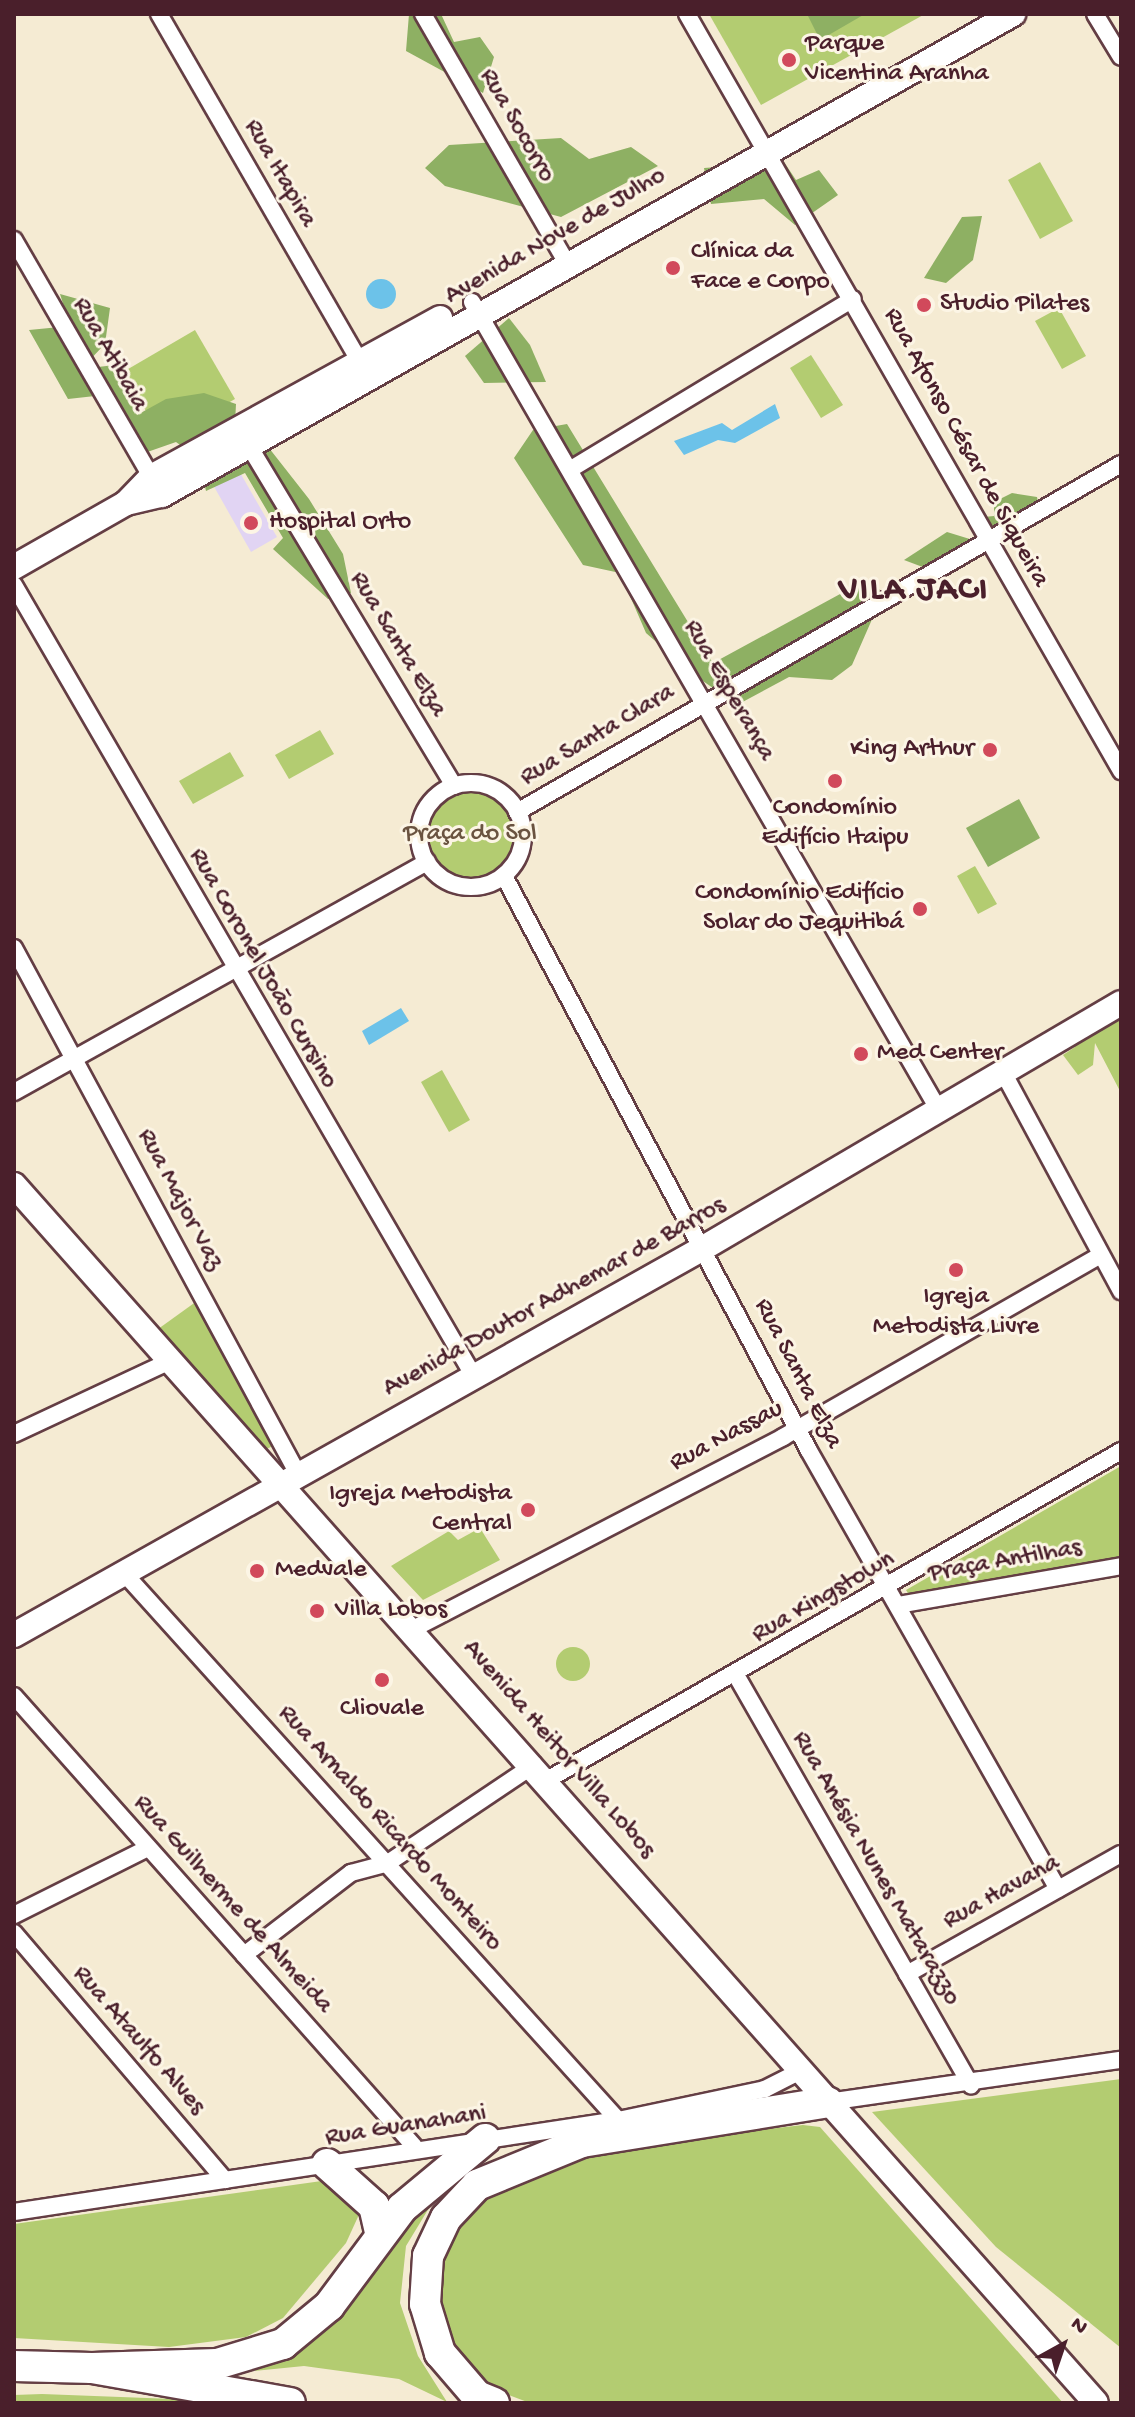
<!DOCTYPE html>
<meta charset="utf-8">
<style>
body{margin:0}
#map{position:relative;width:1135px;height:2417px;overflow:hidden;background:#f5ebd3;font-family:"Gochi Hand",sans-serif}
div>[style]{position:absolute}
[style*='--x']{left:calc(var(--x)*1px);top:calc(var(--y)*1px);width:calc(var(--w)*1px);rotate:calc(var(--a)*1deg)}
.built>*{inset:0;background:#e1d4f3}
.green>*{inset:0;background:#b3cc71}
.round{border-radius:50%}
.forest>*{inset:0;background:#8eb063}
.water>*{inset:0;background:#6cc2e9}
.roads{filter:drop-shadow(2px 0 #643e44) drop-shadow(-2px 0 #643e44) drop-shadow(0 2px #643e44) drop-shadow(0 -2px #643e44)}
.street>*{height:16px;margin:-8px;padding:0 8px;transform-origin:8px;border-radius:8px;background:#fff}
.street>.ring{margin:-8px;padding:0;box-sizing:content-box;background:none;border:16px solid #fff;border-radius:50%}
.secondary>*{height:24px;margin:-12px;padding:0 12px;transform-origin:12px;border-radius:12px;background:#fff}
.highway>*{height:30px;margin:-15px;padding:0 15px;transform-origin:15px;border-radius:15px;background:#fff}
.dots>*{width:22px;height:22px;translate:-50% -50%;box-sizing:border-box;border:4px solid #fcf5e5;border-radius:50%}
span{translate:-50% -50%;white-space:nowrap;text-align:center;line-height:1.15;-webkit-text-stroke:6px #fcf5e5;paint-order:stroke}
.poi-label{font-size:26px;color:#4a1f2b}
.left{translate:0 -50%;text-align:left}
.right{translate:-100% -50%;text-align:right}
.street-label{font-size:26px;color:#4a1f2b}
.park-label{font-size:26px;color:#6a5340}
.district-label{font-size:34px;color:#4a1f2b;font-weight:700;letter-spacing:2px}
.frame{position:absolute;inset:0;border:16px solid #4a1f2b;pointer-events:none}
.north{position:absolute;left:1023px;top:2305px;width:80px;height:80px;-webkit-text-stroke:6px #fcf5e5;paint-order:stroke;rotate:40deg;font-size:22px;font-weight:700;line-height:32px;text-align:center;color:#4a1f2b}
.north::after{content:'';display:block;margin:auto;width:28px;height:36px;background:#4a1f2b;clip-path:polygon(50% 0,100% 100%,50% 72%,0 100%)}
</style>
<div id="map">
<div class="built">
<i style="clip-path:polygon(238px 469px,277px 537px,251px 552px,212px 483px)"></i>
</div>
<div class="green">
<i style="clip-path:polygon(709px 14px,925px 14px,761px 105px)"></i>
<i style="clip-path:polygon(1040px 162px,1073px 221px,1040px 239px,1008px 180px)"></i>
<i style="clip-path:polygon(1059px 308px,1086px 356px,1062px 369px,1035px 321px)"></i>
<i style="clip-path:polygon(195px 330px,235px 399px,163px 440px,123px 372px)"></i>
<i style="clip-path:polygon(811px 355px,843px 405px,821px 418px,790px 368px)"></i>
<i style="clip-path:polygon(320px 730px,334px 754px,289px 779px,275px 755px)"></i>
<i style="clip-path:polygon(230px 752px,244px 776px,193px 804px,179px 781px)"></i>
<i class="round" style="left:427px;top:792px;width:86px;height:86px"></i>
<i style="clip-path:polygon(975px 866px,997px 904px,978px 914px,957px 876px)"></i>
<i style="clip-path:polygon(1121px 1003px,1121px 1093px,1095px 1043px,1093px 1065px,1078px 1075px,1063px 1055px,1075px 1047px,1066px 1035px)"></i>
<i style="clip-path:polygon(442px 1070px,470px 1120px,449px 1132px,421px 1082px)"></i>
<i style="clip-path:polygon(197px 1301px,275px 1445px,256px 1454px,147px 1337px)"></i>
<i style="clip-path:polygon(1121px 1466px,1121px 1558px,916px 1606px,906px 1590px)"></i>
<i style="clip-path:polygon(480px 1528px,500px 1560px,423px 1600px,391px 1566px,449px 1531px,458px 1540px)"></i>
<i class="round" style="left:556px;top:1647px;width:34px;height:34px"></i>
<i style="clip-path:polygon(1121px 2079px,1121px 2348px,996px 2247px,872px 2112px)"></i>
<i style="clip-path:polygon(803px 2125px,820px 2127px,1063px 2403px,530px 2403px,485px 2386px,445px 2342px,434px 2303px,442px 2241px,479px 2191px,601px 2149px)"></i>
<i style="clip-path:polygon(343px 2178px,362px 2208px,346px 2243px,283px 2318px,246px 2337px,169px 2347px,14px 2338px,14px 2224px)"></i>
<i style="clip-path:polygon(446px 2180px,406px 2246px,400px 2303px,418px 2356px,447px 2402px,399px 2379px,304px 2366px,254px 2371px,316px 2325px)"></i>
<i style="clip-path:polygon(42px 2394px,173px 2399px,201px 2403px,14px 2403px,14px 2395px)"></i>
</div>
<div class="forest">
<i style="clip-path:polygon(409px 14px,441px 14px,454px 42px,480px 37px,494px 57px,483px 93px,406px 51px)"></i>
<i style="clip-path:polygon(807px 14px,865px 14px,820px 40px)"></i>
<i style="clip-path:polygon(561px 138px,589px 159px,631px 147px,658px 166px,561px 217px,445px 186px,425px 168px,449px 145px)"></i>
<i style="clip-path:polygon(784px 162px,796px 180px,819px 170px,838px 195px,795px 225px,764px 199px,711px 204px,704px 168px)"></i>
<i style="clip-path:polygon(982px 216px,973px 260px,946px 283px,924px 278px,962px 217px)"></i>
<i style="clip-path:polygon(60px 294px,110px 308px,105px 344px,81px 369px,115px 365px,137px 415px,166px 399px,204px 393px,236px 404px,234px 443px,269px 448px,309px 499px,343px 554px,351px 593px,328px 599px,273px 549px,283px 538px,245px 473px,206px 491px,198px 458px,176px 442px,133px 457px,95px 396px,68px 399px,29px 330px,70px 326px)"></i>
<i style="clip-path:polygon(509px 318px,530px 345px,546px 382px,484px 383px,465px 356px)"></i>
<i style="clip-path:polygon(567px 424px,713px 663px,864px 581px,884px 592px,852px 665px,832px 680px,789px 677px,737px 705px,693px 674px,646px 633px,620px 573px,583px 565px,514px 458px,533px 430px)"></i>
<i style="clip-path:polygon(1012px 493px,1037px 497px,1042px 519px,1002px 547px,984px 517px,994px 516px,994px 502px)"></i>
<i style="clip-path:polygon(947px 532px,973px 540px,968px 561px,944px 575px,904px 560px)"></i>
<i style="clip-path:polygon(1019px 799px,1040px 838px,988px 867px,966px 828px)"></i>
</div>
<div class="water">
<i class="round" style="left:366px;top:279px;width:30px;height:30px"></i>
<i style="clip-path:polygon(775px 404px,780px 418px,735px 443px,718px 440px,684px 455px,674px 441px,722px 423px,732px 430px)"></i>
<i style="clip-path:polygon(401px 1008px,409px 1021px,369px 1045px,362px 1031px)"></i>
</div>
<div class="roads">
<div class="street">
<i style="--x:159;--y:14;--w:398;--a:60"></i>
<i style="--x:423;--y:14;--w:288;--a:60"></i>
<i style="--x:687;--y:14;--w:873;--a:60.17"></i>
<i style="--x:1095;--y:14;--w:50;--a:58.8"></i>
<i style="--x:14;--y:240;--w:281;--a:59.9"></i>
<i style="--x:472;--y:302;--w:930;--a:59.99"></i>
<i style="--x:249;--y:446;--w:397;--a:58.9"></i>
<i style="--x:571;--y:469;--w:329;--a:-31.1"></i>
<i style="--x:14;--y:585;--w:914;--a:59.84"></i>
<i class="ring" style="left:419px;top:783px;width:88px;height:88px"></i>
<i style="--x:517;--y:812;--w:697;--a:-29.95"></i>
<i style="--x:504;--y:876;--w:649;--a:62.05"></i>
<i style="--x:808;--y:1449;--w:506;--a:60.4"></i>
<i style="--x:14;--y:948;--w:600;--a:61.64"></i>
<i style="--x:1003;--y:1072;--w:249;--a:61.7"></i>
<i style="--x:14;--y:1092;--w:473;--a:-29.1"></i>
<i style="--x:14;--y:1434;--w:170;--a:-25.1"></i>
<i style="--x:123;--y:1572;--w:738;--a:47.91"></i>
<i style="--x:898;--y:1605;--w:226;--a:-9.9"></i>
<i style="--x:415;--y:1628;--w:415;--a:-27.4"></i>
<i style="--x:783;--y:1437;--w:364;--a:-29.8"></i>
<i style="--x:736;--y:1675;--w:473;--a:60.2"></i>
<i style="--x:14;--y:1696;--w:602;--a:48.37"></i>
<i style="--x:547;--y:1780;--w:662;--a:-29.82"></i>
<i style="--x:14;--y:1915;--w:150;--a:-26.6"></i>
<i style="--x:14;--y:1933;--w:325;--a:49.5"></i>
<i style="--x:244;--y:1955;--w:135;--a:-37.5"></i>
<i style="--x:351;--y:1873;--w:38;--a:-15"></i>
<i style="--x:388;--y:1863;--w:176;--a:-33.9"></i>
<i style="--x:907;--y:1974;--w:245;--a:-29.3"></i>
<i style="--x:828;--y:2102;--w:296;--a:-8.2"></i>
<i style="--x:14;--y:2212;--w:611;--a:-8.66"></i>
<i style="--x:618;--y:2120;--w:150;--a:-11.9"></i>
<i style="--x:765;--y:2089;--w:39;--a:-27"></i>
</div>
<div class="secondary">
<i style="--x:126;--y:503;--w:36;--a:-46"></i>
<i style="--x:151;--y:477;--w:330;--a:-28.8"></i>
<i style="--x:14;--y:567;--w:129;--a:-29.7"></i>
<i style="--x:126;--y:503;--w:37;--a:-13"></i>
<i style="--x:162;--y:495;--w:978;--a:-29.48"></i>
<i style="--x:14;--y:1185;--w:1629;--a:48.38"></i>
<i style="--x:14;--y:1635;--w:792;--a:-29.31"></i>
<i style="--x:705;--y:1247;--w:482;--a:-30.4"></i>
</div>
<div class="highway">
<i style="--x:327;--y:2164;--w:63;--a:41.8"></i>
<i style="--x:374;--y:2206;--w:28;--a:77"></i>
<i style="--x:14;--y:2366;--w:78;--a:1.5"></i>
<i style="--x:92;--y:2368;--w:201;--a:10"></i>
<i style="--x:92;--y:2368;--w:125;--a:-1.8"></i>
<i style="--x:217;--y:2364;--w:69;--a:-16.9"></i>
<i style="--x:283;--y:2344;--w:60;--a:-39.6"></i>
<i style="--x:329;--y:2306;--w:122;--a:-53.3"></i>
<i style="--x:402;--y:2208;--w:108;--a:-39.7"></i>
<i style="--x:494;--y:2403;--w:18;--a:-158"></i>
<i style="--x:477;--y:2396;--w:57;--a:-130.7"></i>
<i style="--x:440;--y:2353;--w:51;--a:-107"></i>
<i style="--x:425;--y:2304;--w:48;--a:-86.4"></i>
<i style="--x:428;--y:2256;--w:42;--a:-64.7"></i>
<i style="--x:446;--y:2218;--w:45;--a:-46.8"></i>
<i style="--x:477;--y:2185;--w:113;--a:-22.3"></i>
<i style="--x:582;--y:2142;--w:249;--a:-9.2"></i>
</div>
</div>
<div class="dots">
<i style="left:789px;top:60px;background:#d1495b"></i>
<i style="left:673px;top:268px;background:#d1495b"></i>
<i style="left:924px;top:305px;background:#d1495b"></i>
<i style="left:251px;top:523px;background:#d1495b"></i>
<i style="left:990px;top:750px;background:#d1495b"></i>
<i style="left:835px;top:781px;background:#d1495b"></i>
<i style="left:920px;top:909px;background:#d1495b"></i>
<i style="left:861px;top:1054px;background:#d1495b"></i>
<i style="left:956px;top:1270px;background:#d1495b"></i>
<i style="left:528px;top:1510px;background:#d1495b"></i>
<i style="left:257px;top:1571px;background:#d1495b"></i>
<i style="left:317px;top:1611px;background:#d1495b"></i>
<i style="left:382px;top:1680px;background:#d1495b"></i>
</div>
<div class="poi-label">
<span class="left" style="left:805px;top:60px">Parque<br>Vicentina Aranha</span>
<span class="left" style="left:691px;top:268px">Clínica da<br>Face e Corpo</span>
<span class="left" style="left:940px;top:305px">Studio Pilates</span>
<span class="left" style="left:269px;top:523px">Hospital Orto</span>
<span class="right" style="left:974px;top:750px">King Arthur</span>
<span style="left:835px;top:824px">Condomínio<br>Edifício Itaipu</span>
<span class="right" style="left:904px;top:909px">Condomínio Edifício<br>Solar do Jequitibá</span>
<span class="left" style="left:877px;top:1054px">Med Center</span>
<span style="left:956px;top:1313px">Igreja<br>Metodista Livre</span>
<span class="right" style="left:512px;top:1510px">Igreja Metodista<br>Central</span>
<span class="left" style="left:275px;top:1571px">Medvale</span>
<span class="left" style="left:335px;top:1611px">Villa Lobos</span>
<span style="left:382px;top:1710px">Cliovale</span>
</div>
<div class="street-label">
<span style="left:516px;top:126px;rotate:60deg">Rua Socorro</span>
<span style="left:279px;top:174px;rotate:60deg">Rua Itapira</span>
<span style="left:556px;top:237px;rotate:-30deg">Avenida Nove de Julho</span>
<span style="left:109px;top:355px;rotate:60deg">Rua Atibaia</span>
<span style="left:965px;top:448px;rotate:61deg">Rua Afonso César de Siqueira</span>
<span style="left:397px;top:645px;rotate:59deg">Rua Santa Elza</span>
<span style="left:728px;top:691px;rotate:60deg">Rua Esperança</span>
<span style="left:598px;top:736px;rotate:-31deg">Rua Santa Clara</span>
<span style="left:262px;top:969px;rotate:60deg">Rua Coronel João Cursino</span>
<span style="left:179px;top:1200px;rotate:62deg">Rua Major Vaz</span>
<span style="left:555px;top:1298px;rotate:-29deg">Avenida Doutor Adhemar de Barros</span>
<span style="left:797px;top:1374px;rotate:63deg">Rua Santa Elza</span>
<span style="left:727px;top:1437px;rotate:-28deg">Rua Nassau</span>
<span style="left:1005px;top:1562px;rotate:-10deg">Praça Antilhas</span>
<span style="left:824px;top:1598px;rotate:-30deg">Rua Kingstown</span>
<span style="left:558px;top:1750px;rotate:49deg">Avenida Heitor Villa Lobos</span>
<span style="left:389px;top:1829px;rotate:48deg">Rua Arnaldo Ricardo Monteiro</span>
<span style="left:875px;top:1869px;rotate:60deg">Rua Anésia Nunes Matarazzo</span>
<span style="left:1002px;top:1893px;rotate:-29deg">Rua Havana</span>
<span style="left:232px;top:1905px;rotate:48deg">Rua Guilherme de Almeida</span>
<span style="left:138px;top:2041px;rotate:49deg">Rua Ataulfo Alves</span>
<span style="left:406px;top:2127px;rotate:-9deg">Rua Guanahani</span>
</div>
<div class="park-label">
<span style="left:470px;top:835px">Praça do Sol</span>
</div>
<div class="district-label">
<span style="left:914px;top:592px">VILA JACI</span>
</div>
<div class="frame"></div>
<div class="north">N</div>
</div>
